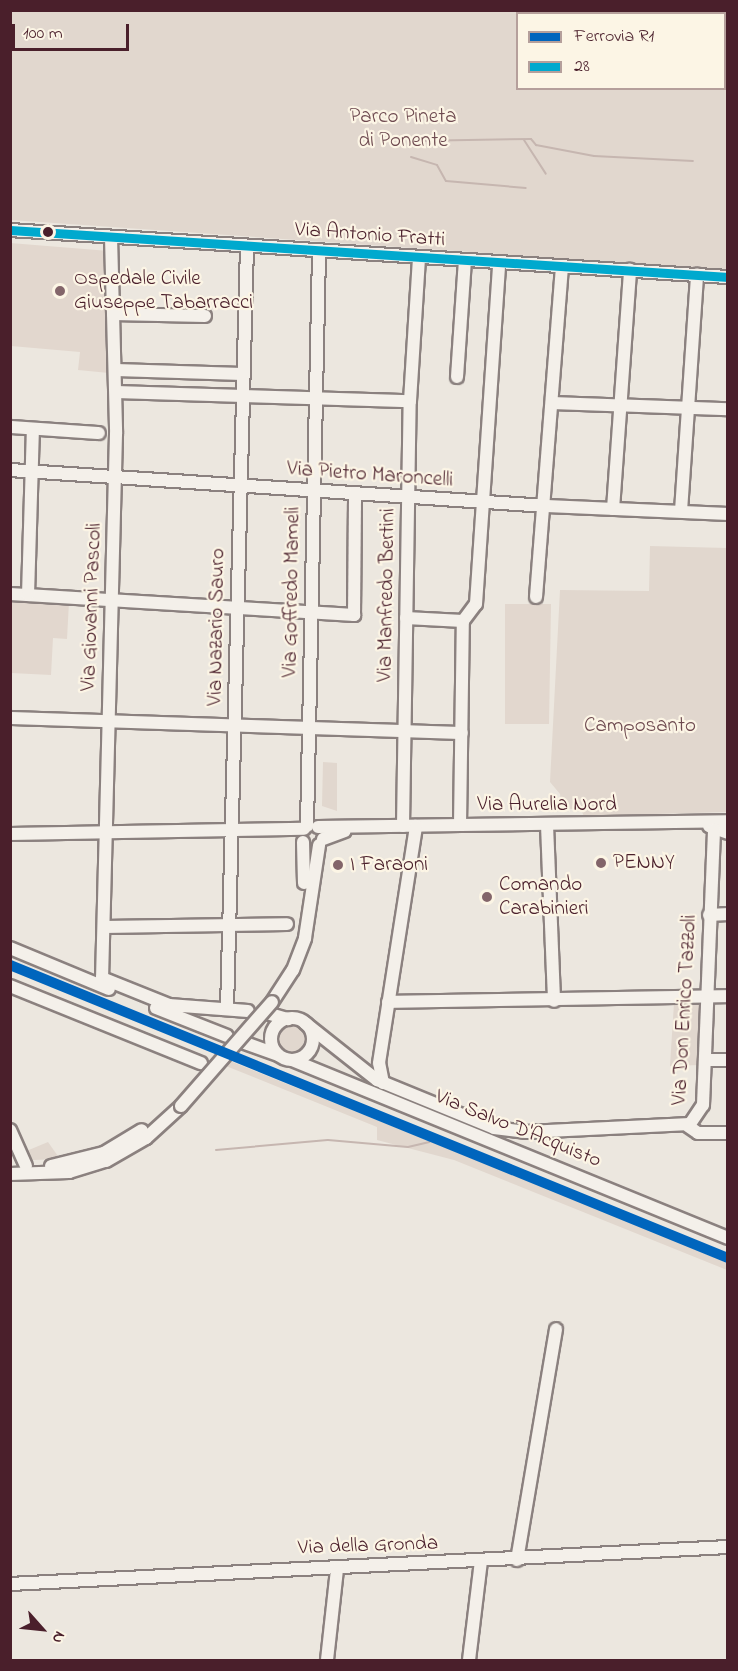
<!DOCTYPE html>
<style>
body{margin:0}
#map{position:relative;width:738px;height:1671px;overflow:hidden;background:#ece7df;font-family:"Indie Flower",sans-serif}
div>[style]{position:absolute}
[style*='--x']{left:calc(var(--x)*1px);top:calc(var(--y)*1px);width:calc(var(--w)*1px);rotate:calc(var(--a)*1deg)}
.built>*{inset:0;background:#e2d7ce}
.green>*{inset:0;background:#e1d7ce}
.round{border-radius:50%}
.stream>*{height:2px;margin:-1px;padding:0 1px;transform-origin:1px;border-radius:1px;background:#c6b6b0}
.roads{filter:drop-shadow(2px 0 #8b817f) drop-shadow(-2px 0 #8b817f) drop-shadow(0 2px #8b817f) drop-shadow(0 -2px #8b817f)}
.minor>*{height:12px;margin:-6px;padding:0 6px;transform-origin:6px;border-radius:6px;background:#f4f0ea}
.minor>.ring{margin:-6px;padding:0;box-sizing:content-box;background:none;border:12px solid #f4f0ea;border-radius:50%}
.bridges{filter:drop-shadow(2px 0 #8b817f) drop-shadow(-2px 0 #8b817f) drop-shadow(0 2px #8b817f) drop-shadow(0 -2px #8b817f)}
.minor-bridge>*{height:12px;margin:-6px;padding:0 6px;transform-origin:6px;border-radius:6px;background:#f4f0ea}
.bus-1>*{height:9px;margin:-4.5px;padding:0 4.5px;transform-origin:4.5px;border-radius:4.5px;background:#00a9ce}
.rail-1>*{height:10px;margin:-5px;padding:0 5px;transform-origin:5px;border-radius:5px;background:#0065bd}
.dots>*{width:16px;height:16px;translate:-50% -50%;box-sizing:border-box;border:3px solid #fcf5e5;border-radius:50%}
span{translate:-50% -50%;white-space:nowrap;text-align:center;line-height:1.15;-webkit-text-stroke:4.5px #fcf5e5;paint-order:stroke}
.park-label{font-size:21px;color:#6e4a50}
.street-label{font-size:21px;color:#4a1f2b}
.poi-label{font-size:21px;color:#4a1f2b}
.left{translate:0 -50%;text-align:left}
.frame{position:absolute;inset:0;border:12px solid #4a1f2b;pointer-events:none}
.legend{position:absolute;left:516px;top:12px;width:210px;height:78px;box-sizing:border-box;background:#fcf5e5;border:2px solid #b59f9b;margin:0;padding:8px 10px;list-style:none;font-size:18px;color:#4a1f2b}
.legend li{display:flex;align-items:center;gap:12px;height:30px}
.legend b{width:30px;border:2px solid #b59f9b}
.north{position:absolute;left:12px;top:1599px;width:60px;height:60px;-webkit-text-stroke:4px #fcf5e5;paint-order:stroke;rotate:117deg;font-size:16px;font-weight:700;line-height:24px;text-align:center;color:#4a1f2b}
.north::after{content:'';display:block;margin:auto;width:21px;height:27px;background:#4a1f2b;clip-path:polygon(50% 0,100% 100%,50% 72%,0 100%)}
.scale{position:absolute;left:12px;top:24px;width:117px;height:27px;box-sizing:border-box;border:3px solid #4a1f2b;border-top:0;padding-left:8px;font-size:18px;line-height:21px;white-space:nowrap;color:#4a1f2b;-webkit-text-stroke:4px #fcf5e5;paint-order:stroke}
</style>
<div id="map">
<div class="built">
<i style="clip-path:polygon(10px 243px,109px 251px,109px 373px,78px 370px,80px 352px,11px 346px)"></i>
<i style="clip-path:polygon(11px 599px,69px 602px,67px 639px,53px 638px,51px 675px,11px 673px)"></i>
<i style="clip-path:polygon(505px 604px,551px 604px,549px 724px,505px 724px)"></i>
</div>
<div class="green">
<i style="clip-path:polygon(evenodd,10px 11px,727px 11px,727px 270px,11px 220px,10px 11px,518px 14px,724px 14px,724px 88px,518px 88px,518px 14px)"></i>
<i style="clip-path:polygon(650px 546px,727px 548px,727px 812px,584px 816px,581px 810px,562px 808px,560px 794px,550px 782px,560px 590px,649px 591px)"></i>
<i style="clip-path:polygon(323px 762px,337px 763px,337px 811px,322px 806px)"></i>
<i style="clip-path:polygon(702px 1002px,700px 1065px,670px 1066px,674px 1003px)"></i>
<i class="round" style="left:277px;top:1025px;width:28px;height:28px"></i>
<i style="clip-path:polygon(230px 1061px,626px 1220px,727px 1263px,727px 1270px,454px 1160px,377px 1140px,377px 1127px,226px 1066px)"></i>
<i style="clip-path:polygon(48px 1142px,60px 1159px,33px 1160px,24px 1152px)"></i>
</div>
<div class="stream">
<i style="--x:524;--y:140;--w:40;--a:57.1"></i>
<i style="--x:411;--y:141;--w:120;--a:-1"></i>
<i style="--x:531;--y:139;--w:8;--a:50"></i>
<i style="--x:536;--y:145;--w:59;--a:10.7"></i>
<i style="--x:594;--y:156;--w:99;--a:2.9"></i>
<i style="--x:411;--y:157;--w:27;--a:17"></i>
<i style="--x:437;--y:165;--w:18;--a:61"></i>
<i style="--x:446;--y:181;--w:80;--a:5"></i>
<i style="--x:216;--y:1150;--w:112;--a:-5.1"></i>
<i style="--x:328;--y:1140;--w:80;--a:5"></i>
<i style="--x:408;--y:1147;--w:22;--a:-13"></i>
</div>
<div class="roads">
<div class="minor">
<i style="--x:10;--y:230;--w:720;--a:3.75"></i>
<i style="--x:111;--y:237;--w:197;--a:88.5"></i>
<i style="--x:116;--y:434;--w:544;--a:91.47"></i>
<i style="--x:102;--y:978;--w:72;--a:21.9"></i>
<i style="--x:169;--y:1005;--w:79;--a:4.3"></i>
<i style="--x:113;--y:314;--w:92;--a:1.2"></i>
<i style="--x:116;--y:370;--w:126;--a:1.8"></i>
<i style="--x:457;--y:377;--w:117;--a:-86.1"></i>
<i style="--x:116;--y:392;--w:294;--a:1.8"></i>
<i style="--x:552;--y:403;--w:176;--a:2"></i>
<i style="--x:10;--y:427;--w:89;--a:3.9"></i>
<i style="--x:10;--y:470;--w:538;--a:3.84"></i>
<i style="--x:547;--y:506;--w:181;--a:2.5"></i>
<i style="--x:613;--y:509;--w:240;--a:-85.9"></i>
<i style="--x:681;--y:511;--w:237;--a:-86.1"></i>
<i style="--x:10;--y:594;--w:345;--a:3.5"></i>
<i style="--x:354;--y:615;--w:122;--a:-89.5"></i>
<i style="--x:28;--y:595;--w:166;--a:-88.3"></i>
<i style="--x:536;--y:597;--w:331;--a:-85.5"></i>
<i style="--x:406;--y:618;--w:57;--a:3"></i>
<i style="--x:10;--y:718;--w:452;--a:1.9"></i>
<i style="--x:460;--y:825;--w:204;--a:-89.2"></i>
<i style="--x:463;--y:621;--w:21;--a:-53"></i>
<i style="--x:476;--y:604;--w:342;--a:-86.1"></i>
<i style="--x:547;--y:825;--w:176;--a:87.7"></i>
<i style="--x:307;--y:826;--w:575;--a:-88.8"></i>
<i style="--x:403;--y:826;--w:425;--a:-89.1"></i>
<i style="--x:410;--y:401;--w:144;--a:-86.4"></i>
<i style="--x:709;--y:826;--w:20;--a:20"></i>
<i style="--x:318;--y:827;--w:410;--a:-0.8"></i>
<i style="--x:10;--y:834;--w:294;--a:-1"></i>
<i style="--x:323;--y:839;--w:23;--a:-20"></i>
<i style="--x:303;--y:842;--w:41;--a:88.6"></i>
<i style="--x:709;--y:915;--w:19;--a:-3"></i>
<i style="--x:104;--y:927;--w:183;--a:-0.9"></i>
<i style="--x:10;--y:948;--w:107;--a:22.5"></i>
<i style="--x:10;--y:986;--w:206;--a:22"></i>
<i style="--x:272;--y:1002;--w:38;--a:-57"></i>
<i style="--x:293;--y:970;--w:34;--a:-69"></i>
<i style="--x:305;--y:938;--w:94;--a:-81.4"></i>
<i style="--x:388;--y:1002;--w:340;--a:-1"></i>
<i style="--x:156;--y:1008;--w:76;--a:21.5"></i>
<i style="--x:227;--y:1009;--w:763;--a:-88.5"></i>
<i style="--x:270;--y:1014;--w:19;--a:16"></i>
<i class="ring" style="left:271px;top:1018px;width:30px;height:30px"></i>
<i style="--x:305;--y:1023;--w:92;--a:38.4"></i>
<i style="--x:377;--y:1080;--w:126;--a:22.3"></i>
<i style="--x:494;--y:1128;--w:33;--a:7"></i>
<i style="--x:527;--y:1132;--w:163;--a:-2.8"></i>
<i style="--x:690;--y:1124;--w:23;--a:-56"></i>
<i style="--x:703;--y:1105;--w:276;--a:-87.7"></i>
<i style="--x:245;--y:1043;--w:35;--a:20"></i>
<i style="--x:292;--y:1060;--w:471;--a:22.2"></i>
<i style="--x:705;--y:1060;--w:23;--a:0"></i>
<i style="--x:383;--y:1083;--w:20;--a:-101"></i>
<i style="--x:379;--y:1063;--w:240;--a:-81.1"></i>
<i style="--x:688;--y:1126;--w:12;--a:35"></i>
<i style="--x:698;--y:1133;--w:30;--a:0"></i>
<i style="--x:10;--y:1130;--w:39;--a:66"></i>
<i style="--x:51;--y:1166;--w:55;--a:-13.8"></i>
<i style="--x:104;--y:1153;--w:44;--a:-31.2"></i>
<i style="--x:10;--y:1174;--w:59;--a:-1.9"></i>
<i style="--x:69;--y:1172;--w:39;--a:-17"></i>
<i style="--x:106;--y:1161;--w:46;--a:-29.9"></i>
<i style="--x:146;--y:1138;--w:47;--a:-42.4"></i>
<i style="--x:517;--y:1560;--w:234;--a:-80.4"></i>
<i style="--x:10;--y:1584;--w:719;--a:-2.95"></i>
<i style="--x:327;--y:1660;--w:92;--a:-83.7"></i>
<i style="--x:469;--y:1660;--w:100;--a:-83.1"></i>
</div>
</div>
<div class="bridges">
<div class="minor-bridge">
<i style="--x:181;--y:1106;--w:138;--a:-48.8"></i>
</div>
</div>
<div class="bus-1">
<i style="--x:10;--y:230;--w:720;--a:3.75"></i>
</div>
<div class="rail-1">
<i style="--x:10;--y:965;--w:775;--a:22.2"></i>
</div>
<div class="dots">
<i style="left:48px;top:232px;background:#4a1f2b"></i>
<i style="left:60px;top:291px;background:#83656a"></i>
<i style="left:601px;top:863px;background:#83656a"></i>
<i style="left:338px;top:865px;background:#83656a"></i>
<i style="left:487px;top:897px;background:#83656a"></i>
</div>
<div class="park-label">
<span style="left:403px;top:129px">Parco Pineta<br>di Ponente</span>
<span style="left:640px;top:726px">Camposanto</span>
</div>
<div class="street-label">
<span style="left:370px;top:235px;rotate:4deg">Via Antonio Fratti</span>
<span style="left:370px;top:475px;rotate:4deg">Via Pietro Maroncelli</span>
<span style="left:292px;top:592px;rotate:-89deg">Via Goffredo Mameli</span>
<span style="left:387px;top:595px;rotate:-89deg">Via Manfredo Bertini</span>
<span style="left:92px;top:607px;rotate:-88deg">Via Giovanni Pascoli</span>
<span style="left:217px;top:627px;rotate:-89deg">Via Nazario Sauro</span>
<span style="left:547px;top:805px">Via Aurelia Nord</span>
<span style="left:685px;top:1010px;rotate:-87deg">Via Don Enrico Tazzoli</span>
<span style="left:518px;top:1129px;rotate:22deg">Via Salvo D'Acquisto</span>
<span style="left:368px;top:1546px;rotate:-2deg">Via della Gronda</span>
</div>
<div class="poi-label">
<span class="left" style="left:74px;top:291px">Ospedale Civile<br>Giuseppe Tabarracci</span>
<span class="left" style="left:613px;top:863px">PENNY</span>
<span class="left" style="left:350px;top:865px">I Faraoni</span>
<span class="left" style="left:499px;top:897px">Comando<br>Carabinieri</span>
</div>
<div class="frame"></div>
<ul class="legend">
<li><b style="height:8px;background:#0065bd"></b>Ferrovia R1</li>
<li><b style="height:8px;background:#00a9ce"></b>28</li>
</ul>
<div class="north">N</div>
<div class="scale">100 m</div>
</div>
